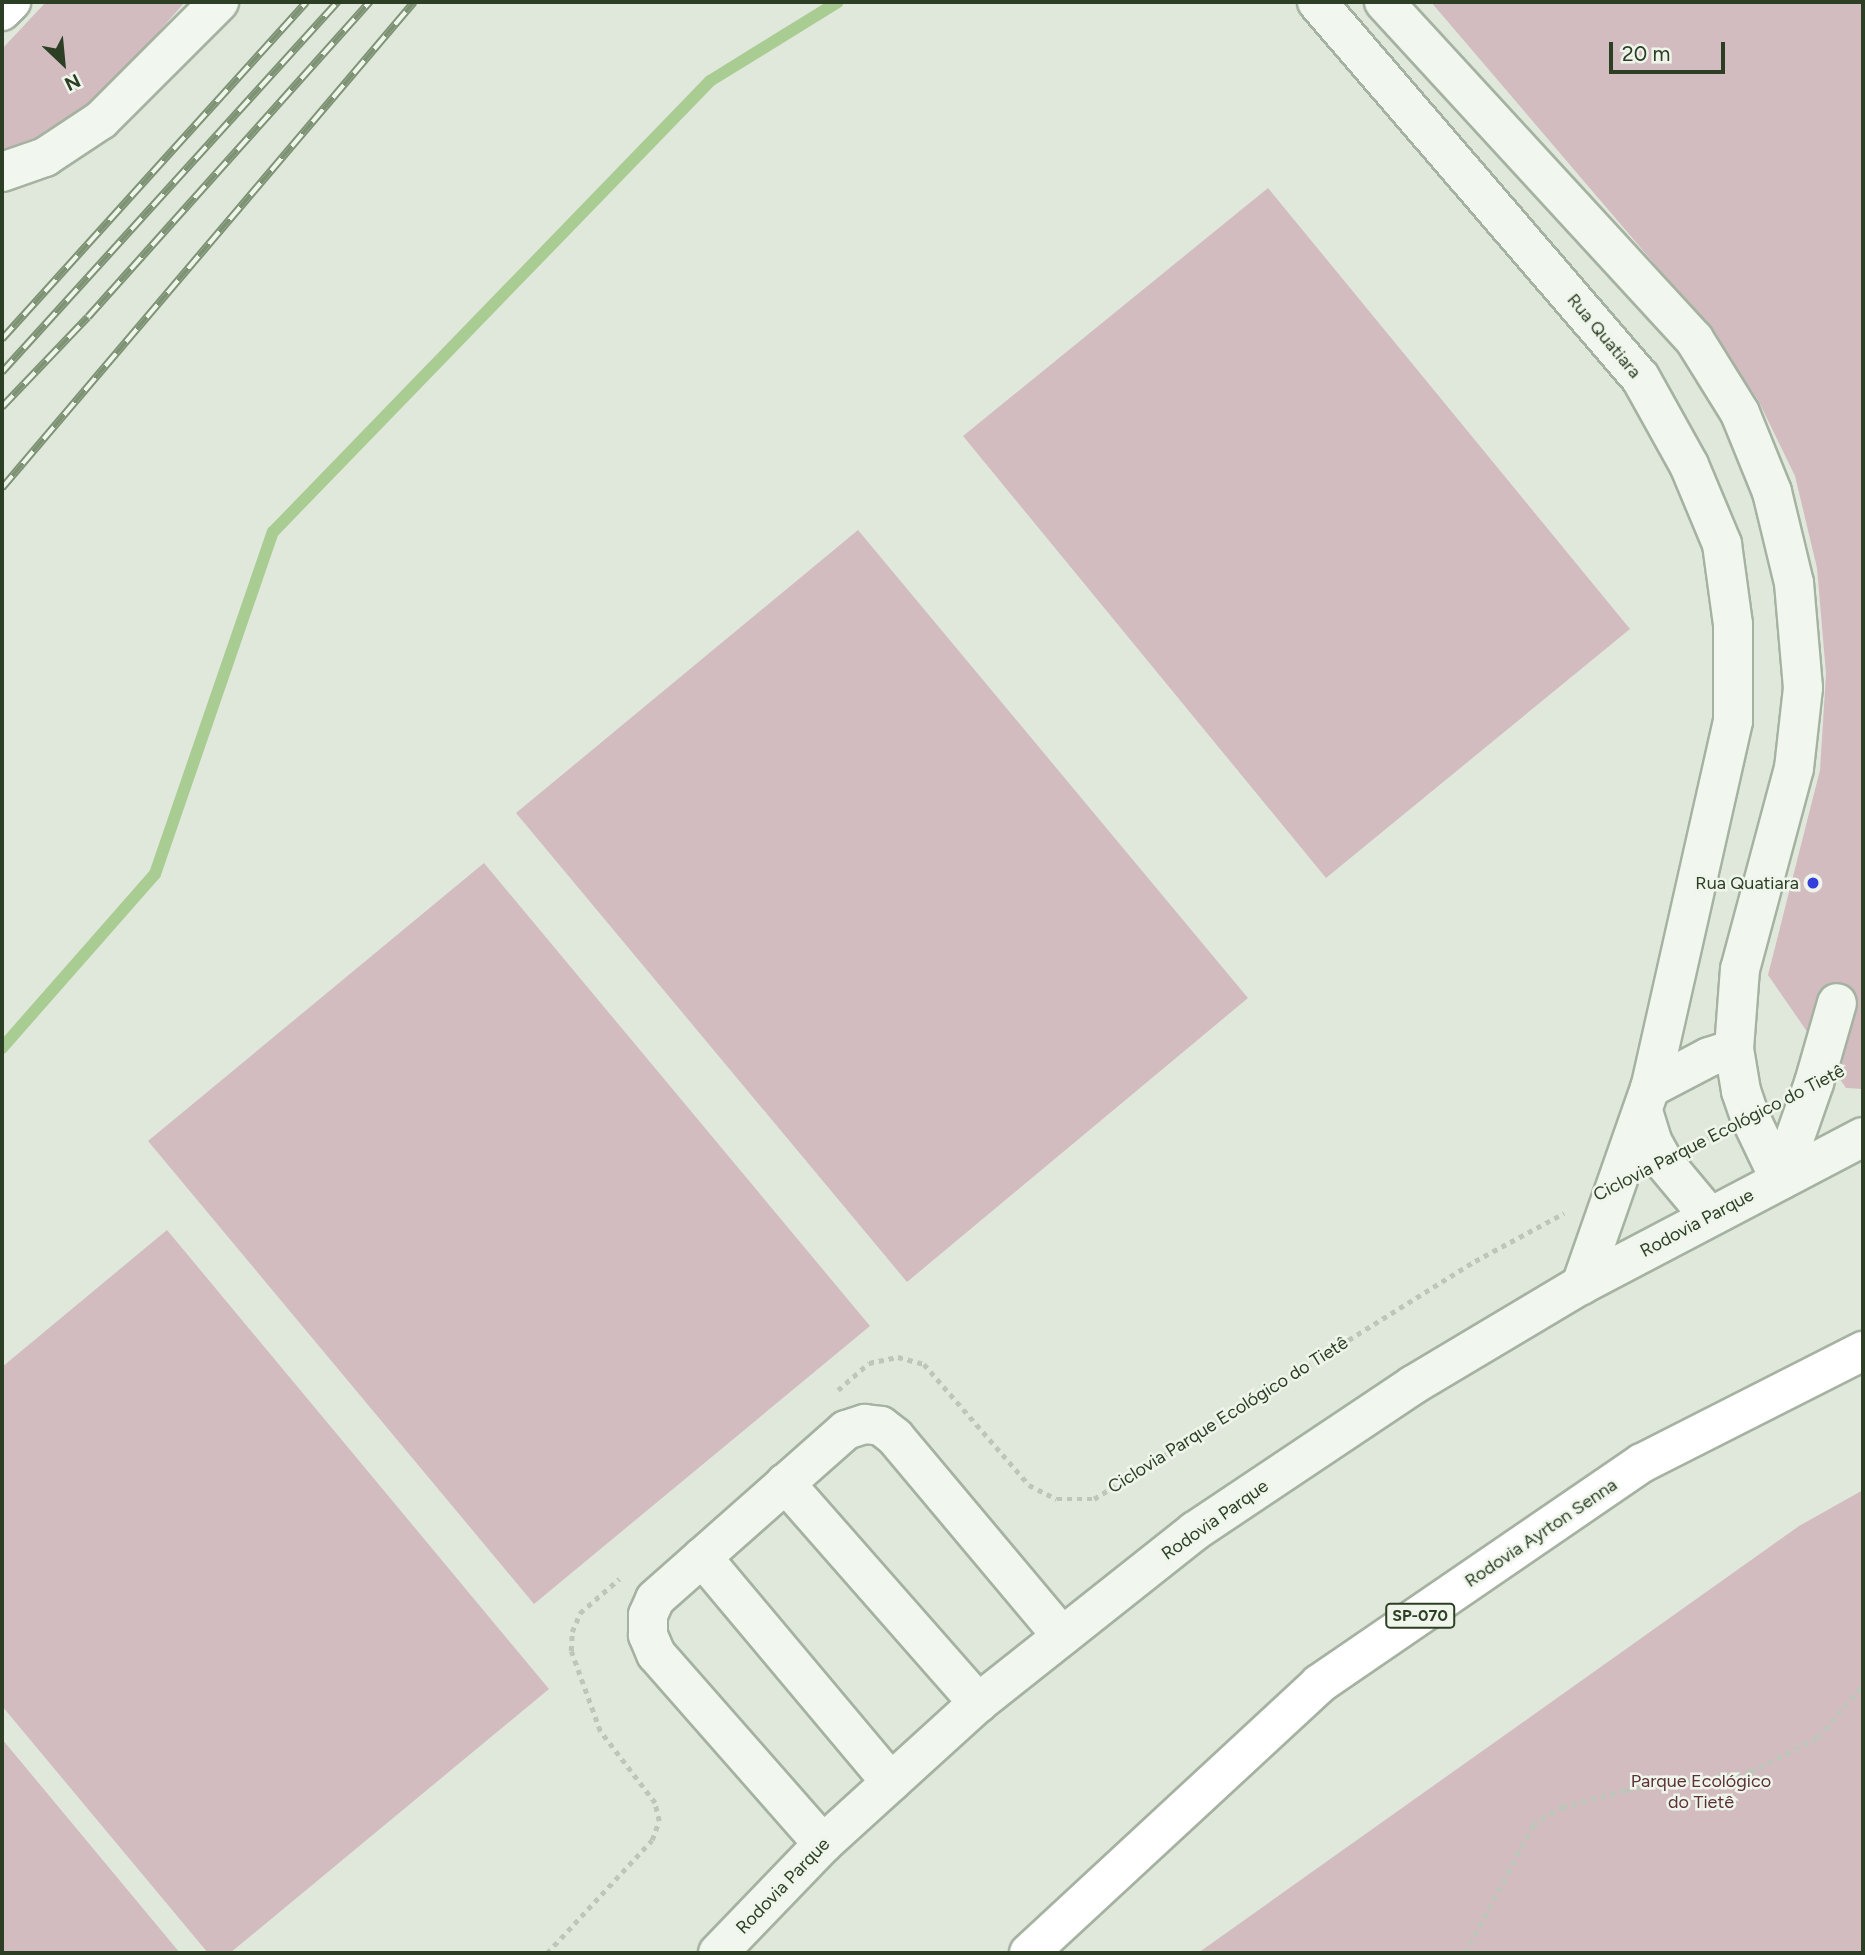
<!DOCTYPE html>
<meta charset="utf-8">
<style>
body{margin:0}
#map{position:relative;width:1865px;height:1955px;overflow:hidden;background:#e0e8dc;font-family:Figtree,sans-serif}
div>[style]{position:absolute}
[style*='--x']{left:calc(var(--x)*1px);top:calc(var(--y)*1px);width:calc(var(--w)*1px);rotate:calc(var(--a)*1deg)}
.green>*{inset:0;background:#d2bcc0}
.stream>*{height:12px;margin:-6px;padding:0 6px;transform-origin:6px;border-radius:6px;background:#a9cc93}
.path>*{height:4.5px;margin-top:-2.25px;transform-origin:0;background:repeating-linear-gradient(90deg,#bec6ba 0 5px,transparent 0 10px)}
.roads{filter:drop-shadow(2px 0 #a6b2a1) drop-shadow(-2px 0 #a6b2a1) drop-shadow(0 2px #a6b2a1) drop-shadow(0 -2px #a6b2a1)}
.minor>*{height:38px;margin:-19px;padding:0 19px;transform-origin:19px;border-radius:19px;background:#f1f6ef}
.major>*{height:38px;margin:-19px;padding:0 19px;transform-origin:19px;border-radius:19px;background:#fff}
.highway>*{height:38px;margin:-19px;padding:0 19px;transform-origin:19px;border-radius:19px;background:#fff}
.rail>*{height:8px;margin-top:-4px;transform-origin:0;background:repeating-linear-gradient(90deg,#eff5eb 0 16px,#7d9374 0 32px);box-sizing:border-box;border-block:2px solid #7d9374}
.dots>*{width:19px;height:19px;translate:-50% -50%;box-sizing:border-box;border:4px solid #eff5eb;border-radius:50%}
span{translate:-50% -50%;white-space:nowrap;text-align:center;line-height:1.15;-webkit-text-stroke:5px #eff5eb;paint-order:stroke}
.shield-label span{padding:2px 5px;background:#eff5eb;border:2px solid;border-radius:5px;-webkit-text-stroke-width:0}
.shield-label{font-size:16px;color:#2c3f25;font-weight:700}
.street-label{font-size:18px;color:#2c3f25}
.poi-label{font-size:18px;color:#2c3f25}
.right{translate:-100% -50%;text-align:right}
.park-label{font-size:18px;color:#5c3135}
.frame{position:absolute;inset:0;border:4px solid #2c3f25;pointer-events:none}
.north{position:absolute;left:28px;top:28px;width:70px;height:70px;-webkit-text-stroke:5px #eff5eb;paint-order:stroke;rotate:154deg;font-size:19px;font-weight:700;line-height:28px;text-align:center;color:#2c3f25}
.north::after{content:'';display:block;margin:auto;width:24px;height:32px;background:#2c3f25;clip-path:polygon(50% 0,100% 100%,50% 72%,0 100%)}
.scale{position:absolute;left:1609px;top:42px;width:116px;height:32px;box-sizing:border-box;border:4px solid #2c3f25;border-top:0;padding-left:9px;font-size:21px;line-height:24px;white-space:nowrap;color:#2c3f25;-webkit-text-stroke:5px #eff5eb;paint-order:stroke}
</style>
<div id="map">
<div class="green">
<i style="clip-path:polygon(46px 2px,185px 2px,105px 93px,54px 131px,2px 150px,2px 49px)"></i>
<i style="clip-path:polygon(1431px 2px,1863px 2px,1863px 1089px,1846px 1088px,1768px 975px,1820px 770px,1826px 674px,1817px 568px,1795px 476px,1758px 400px,1704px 322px)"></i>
<i style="clip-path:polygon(1268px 188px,1630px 629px,1326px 878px,963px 436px)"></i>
<i style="clip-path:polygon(858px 530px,1248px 998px,907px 1282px,516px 813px)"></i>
<i style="clip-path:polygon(484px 863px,870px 1326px,534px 1604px,148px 1141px)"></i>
<i style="clip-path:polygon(167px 1230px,549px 1689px,230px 1953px,208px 1953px,2px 1706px,2px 1367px)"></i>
<i style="clip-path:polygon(1863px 1490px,1863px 1953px,1198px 1953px,1799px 1526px)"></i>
<i style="clip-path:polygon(2px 1739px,180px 1953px,2px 1953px)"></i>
</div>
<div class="stream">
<i style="--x:2;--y:1048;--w:232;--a:-48.7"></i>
<i style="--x:155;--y:874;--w:362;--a:-71"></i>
<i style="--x:273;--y:532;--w:628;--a:-45.9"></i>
<i style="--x:710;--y:81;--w:150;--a:-31.7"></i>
</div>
<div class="path">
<i style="--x:1699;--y:1143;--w:19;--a:-28"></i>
<i style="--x:838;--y:1390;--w:41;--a:-41.1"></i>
<i style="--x:869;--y:1363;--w:30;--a:-12"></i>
<i style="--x:898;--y:1357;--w:27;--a:15"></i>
<i style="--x:924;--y:1364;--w:160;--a:49"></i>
<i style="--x:1029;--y:1485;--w:31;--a:27"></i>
<i style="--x:1057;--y:1499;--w:37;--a:0"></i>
<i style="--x:1094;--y:1499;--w:449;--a:-32"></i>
<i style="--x:1475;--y:1261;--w:101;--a:-28.3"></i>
<i style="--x:547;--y:1953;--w:154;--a:-47.1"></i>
<i style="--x:652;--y:1840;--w:20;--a:-70"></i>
<i style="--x:659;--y:1821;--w:18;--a:-103"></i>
<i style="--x:655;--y:1803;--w:91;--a:-127.4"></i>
<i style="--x:600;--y:1731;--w:85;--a:-109.9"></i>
<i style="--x:571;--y:1651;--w:19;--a:-87"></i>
<i style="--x:572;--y:1632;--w:21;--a:-67"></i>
<i style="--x:580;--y:1613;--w:52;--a:-41.1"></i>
<i style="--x:1465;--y:1953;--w:145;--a:-62"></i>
<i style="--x:1533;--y:1825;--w:34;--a:-32"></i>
<i style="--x:1562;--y:1807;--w:66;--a:-14.9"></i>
<i style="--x:1626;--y:1790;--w:125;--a:-8.3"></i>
<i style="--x:1750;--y:1772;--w:76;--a:-27.2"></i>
<i style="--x:1818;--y:1737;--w:69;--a:-49.1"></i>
</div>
<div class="roads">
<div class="minor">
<i style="--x:1317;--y:2;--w:495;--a:49.3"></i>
<i style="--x:1640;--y:377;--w:101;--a:60.9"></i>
<i style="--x:1689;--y:465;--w:86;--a:67.3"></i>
<i style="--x:1722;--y:544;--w:81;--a:82.2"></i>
<i style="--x:1733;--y:624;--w:97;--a:90"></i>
<i style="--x:1733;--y:721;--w:376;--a:102.7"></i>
<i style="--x:1650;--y:1088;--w:209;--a:109.3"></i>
<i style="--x:1384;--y:2;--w:458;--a:47.4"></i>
<i style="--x:1694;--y:339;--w:87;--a:58.1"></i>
<i style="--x:1740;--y:413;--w:85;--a:67.9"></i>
<i style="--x:1772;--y:492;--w:94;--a:76.4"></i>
<i style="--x:1794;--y:583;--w:105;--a:85.1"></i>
<i style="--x:1803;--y:688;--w:81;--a:96.4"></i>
<i style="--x:1794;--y:768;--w:208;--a:105"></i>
<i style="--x:1740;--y:969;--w:80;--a:94.3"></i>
<i style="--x:1734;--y:1049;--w:43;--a:80.5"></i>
<i style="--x:1741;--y:1091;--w:28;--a:71"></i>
<i style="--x:1750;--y:1117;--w:70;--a:64.5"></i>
<i style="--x:2;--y:172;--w:46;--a:-19.2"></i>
<i style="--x:45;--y:157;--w:67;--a:-33.5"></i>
<i style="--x:101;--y:120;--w:167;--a:-45"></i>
<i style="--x:1650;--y:1088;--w:67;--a:-27.7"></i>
<i style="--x:1709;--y:1057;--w:26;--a:-18"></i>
<i style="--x:1643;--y:1111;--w:31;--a:73"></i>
<i style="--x:1652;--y:1141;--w:23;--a:61"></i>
<i style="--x:1663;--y:1161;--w:72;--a:50.1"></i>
<i style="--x:1780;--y:1180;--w:103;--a:-70.7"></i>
<i style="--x:1814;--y:1083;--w:83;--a:-74"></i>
<i style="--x:785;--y:1483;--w:293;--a:48.7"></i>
<i style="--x:702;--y:1557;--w:294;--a:50"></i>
<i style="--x:823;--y:1844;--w:253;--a:-131.3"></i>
<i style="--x:656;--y:1654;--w:21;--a:-113"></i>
<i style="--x:648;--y:1635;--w:20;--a:-90"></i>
<i style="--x:648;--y:1615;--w:17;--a:-66"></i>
<i style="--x:655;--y:1599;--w:255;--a:-41.5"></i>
<i style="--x:846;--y:1430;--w:20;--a:-18"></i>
<i style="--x:865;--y:1424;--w:16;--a:7"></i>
<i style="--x:881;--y:1426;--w:18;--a:38"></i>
<i style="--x:895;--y:1437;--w:260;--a:50"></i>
<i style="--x:718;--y:1953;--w:151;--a:-46.1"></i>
<i style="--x:823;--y:1844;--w:210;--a:-42.3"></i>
<i style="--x:978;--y:1703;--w:277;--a:-38.4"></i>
<i style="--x:1195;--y:1531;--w:262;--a:-33.8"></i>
<i style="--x:1413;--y:1385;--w:196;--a:-30.8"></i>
<i style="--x:1581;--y:1285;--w:318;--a:-27.7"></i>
</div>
<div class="major">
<i style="--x:2;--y:11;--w:13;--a:-45"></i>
</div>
<div class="highway">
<i style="--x:1029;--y:1953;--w:396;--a:-42.8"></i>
<i style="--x:1319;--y:1684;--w:391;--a:-34.4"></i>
<i style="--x:1642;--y:1463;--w:248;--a:-26.9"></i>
</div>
</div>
<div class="rail">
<i style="--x:2;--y:339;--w:454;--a:-47.9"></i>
<i style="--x:2;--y:372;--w:500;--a:-47.8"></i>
<i style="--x:2;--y:407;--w:124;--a:-46.3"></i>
<i style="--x:88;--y:317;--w:423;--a:-48.2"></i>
<i style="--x:2;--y:488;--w:637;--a:-49.71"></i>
</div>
<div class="dots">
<i style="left:1813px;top:883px;background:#343eda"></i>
</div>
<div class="shield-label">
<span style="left:1420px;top:1616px">SP-070</span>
</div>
<div class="street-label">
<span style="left:1604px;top:336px;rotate:50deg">Rua Quatiara</span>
<span style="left:1719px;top:1133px;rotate:-27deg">Ciclovia Parque Ecológico do Tietê</span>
<span style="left:1697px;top:1223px;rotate:-28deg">Rodovia Parque</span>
<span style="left:1228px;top:1415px;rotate:-32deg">Ciclovia Parque Ecológico do Tietê</span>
<span style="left:1215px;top:1520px;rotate:-35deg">Rodovia Parque</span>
<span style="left:1541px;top:1533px;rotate:-34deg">Rodovia Ayrton Senna</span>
<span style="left:783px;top:1886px;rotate:-46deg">Rodovia Parque</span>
</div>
<div class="poi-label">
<span class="right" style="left:1799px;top:883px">Rua Quatiara</span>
</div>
<div class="park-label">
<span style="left:1701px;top:1792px">Parque Ecológico<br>do Tietê</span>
</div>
<div class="frame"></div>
<div class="north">N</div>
<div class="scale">20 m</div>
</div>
